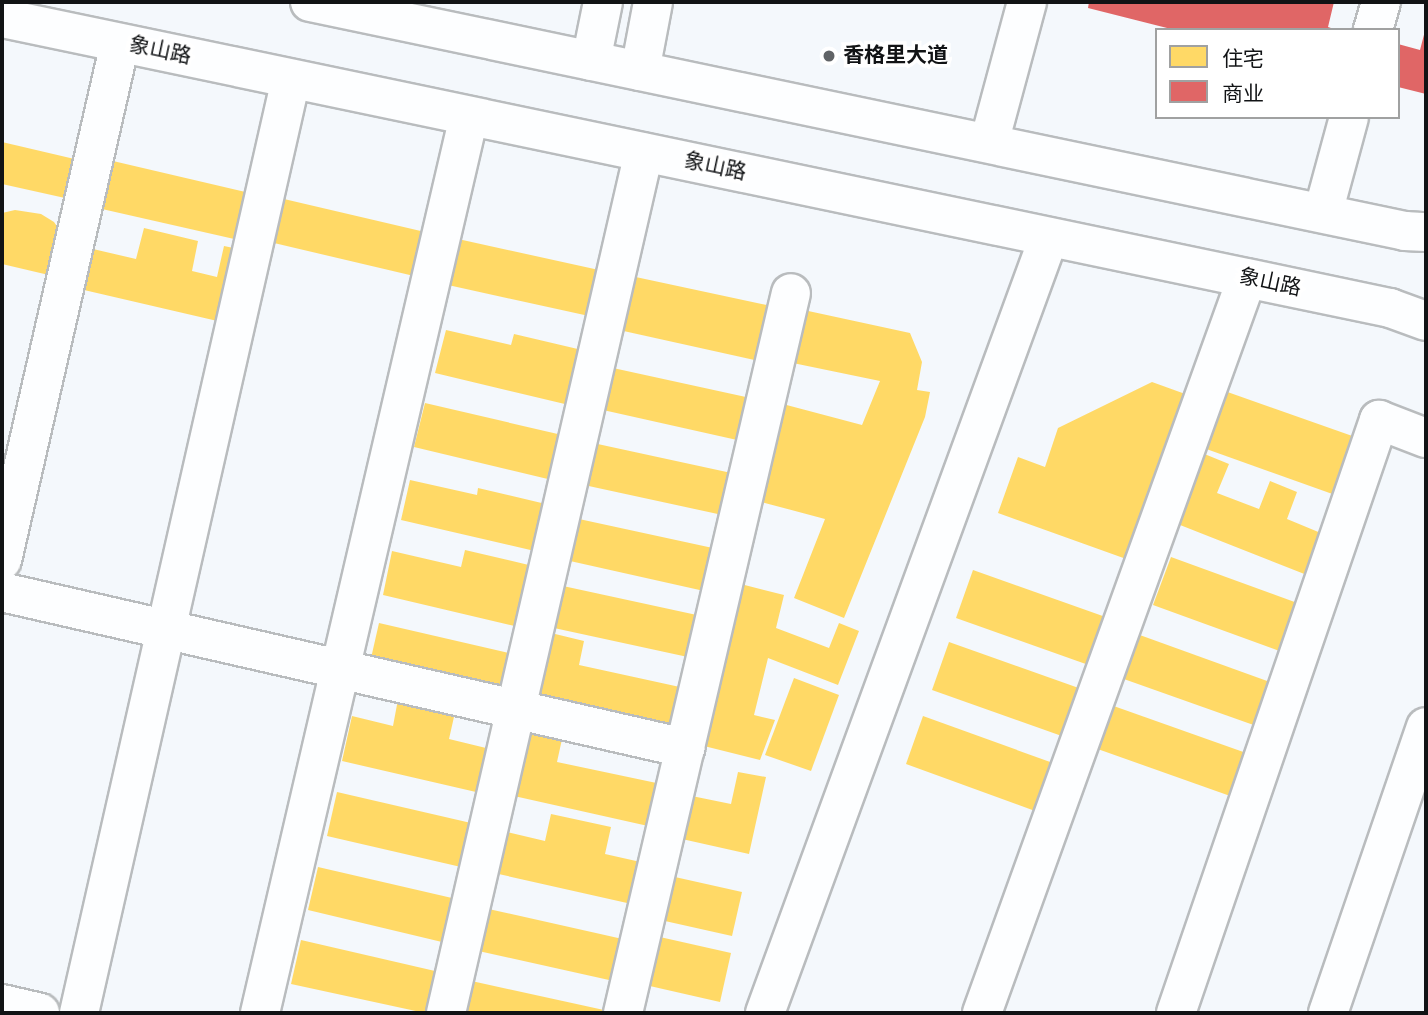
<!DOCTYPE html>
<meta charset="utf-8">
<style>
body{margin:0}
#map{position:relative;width:1428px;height:1015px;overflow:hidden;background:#f4f8fc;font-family:"Sofia Sans Condensed","Noto Sans SC",sans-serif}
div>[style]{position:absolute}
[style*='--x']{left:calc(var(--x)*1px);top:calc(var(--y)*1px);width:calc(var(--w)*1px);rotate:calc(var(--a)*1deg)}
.homes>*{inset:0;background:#ffd966}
.shops>*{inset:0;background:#e06666}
.roads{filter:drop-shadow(2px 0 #b9bcbe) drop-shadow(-2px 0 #b9bcbe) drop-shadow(0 2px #b9bcbe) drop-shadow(0 -2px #b9bcbe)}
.minor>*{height:38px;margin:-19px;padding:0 19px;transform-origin:19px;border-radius:19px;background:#fdfeff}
.major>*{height:38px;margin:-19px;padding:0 19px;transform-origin:19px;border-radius:19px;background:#fdfeff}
.dots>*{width:19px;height:19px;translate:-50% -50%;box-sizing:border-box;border:4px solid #fff;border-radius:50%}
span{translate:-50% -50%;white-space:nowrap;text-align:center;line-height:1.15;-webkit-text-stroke:7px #fff;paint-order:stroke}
.street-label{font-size:21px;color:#111315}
.poi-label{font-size:21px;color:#111315;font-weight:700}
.left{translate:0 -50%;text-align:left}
.frame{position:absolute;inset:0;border:4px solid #111315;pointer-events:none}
.legend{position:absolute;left:1155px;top:28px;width:245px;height:91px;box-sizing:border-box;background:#fff;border:2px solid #a0a1a1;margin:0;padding:9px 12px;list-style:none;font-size:21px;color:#111315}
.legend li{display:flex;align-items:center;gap:14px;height:35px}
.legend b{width:35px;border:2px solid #a0a1a1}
</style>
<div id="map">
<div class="homes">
<i style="clip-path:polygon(2px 142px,83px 161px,74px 200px,2px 184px)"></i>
<i style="clip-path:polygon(113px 161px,254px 194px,243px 241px,102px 209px)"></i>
<i style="clip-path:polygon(284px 199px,425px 232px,414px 276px,274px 243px)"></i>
<i style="clip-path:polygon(15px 210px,41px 214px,54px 222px,63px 235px,53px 276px,2px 264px,2px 213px)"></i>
<i style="clip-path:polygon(144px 228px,198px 241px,192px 271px,217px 277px,224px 246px,243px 250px,226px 323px,84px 290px,93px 249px,136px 259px)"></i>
<i style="clip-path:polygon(458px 239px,599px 270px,589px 316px,448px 285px)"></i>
<i style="clip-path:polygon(631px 276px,771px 306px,759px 361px,619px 330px)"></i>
<i style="clip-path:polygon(799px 309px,910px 333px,922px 362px,917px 390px,930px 392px,925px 417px,844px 618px,794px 598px,825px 519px,754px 500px,779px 403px,862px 425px,880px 381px,788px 362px)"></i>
<i style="clip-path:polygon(446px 330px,511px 345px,514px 334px,582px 350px,569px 405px,435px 373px)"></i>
<i style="clip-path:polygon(613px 368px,755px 399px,746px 442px,603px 410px)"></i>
<i style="clip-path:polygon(1152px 382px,1188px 395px,1129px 560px,998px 513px,1018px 457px,1045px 467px,1058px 428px)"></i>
<i style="clip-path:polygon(1219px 389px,1358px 438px,1338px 496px,1198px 446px)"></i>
<i style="clip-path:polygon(425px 403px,562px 435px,552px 480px,414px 447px)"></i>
<i style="clip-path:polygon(593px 443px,736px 474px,727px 516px,584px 485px)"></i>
<i style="clip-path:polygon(1202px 453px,1229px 464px,1217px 493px,1259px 509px,1270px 481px,1297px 492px,1287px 519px,1328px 536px,1312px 577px,1175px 523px)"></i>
<i style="clip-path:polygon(410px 480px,477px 495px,478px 488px,550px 505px,539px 552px,401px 520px)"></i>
<i style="clip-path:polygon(579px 519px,722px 550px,713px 593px,570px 561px)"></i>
<i style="clip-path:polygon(465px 550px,533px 566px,519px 627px,383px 595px,392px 551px,461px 567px)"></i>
<i style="clip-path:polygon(1171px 557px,1311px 608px,1293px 656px,1153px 605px)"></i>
<i style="clip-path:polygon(973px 570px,1114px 620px,1097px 668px,956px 618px)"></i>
<i style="clip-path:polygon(733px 582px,784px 595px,776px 628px,829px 648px,839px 623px,859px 631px,838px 685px,768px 658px,754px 715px,775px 720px,760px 760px,692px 743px)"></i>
<i style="clip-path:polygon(563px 586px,706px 617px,697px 659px,554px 628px)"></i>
<i style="clip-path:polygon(379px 623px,513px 654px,503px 698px,369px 667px)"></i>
<i style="clip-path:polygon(551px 633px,584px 641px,579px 665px,689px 689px,680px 732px,537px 700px)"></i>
<i style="clip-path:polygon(1137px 634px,1278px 685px,1262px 728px,1121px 678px)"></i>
<i style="clip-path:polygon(949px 642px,1090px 692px,1073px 740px,932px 690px)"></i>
<i style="clip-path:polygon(794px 678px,839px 695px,811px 771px,765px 755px)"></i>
<i style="clip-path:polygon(399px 694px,456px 708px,449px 739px,486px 748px,476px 792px,342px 761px,352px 716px,393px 726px)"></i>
<i style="clip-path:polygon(1108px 704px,1249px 754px,1233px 797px,1092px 747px)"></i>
<i style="clip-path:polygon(923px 716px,1064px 767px,1046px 815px,906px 764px)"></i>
<i style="clip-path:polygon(531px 723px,564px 730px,557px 762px,666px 785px,657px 828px,514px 796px)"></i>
<i style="clip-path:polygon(738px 772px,766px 777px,749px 854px,673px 837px,682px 794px,731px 804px)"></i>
<i style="clip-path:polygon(337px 792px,471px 823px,461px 867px,327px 836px)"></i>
<i style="clip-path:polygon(551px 814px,611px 827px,605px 854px,645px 863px,636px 905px,494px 873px,503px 831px,545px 841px)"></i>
<i style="clip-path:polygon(318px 867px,452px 898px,442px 942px,308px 910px)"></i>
<i style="clip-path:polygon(666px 875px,742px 892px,732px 936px,656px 919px)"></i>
<i style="clip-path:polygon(484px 908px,627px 940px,618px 982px,474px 950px)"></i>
<i style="clip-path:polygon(651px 935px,731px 953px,720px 1002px,641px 984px)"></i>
<i style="clip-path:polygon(301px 940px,435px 971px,425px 1013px,291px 984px)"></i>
<i style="clip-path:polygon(467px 980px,613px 1012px,613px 1013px,460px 1013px)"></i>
</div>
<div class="shops">
<i style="clip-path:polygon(1089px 2px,1334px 2px,1328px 27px,1334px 29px,1175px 30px,1088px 8px)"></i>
<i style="clip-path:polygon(1426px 27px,1426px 94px,1398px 87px,1398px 44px,1420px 50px)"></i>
</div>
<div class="roads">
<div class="minor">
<i style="--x:1373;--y:30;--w:29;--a:-74"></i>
<i style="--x:591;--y:61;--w:60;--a:-78.5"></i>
<i style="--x:640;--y:71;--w:70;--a:-79.3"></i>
<i style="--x:989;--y:143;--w:146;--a:-74.9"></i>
<i style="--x:1323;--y:213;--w:99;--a:-74.8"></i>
<i style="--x:2;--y:560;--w:530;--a:-77.14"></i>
<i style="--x:2;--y:592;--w:701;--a:12.87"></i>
<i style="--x:2;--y:1004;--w:39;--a:13"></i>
<i style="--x:79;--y:1013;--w:958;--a:-77.21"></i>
<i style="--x:260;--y:1013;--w:921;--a:-76.88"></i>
<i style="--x:446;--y:1013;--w:883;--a:-77.05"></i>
<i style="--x:623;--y:1013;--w:739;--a:-76.87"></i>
<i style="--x:765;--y:1013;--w:826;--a:-69.9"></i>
<i style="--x:982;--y:1013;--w:781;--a:-70.17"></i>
<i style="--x:1176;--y:1013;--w:627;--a:-71.1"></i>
<i style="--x:1379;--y:420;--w:50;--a:21"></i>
<i style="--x:1328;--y:1013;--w:302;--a:-71.1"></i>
</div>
<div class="major">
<i style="--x:310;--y:2;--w:1119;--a:11.81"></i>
<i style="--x:1405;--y:231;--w:21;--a:3"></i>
<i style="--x:2;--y:18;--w:1418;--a:11.8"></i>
<i style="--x:1390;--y:308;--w:38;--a:20"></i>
</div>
</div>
<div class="dots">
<i style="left:829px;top:56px;background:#606366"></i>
</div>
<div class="street-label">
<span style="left:160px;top:51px;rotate:12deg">象山路</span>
<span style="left:715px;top:167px;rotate:12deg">象山路</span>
<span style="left:1270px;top:283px;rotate:12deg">象山路</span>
</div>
<div class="poi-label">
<span class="left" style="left:843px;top:56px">香格里大道</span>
</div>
<div class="frame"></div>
<ul class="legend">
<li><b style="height:19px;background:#ffd966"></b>住宅</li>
<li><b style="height:19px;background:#e06666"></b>商业</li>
</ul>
</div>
